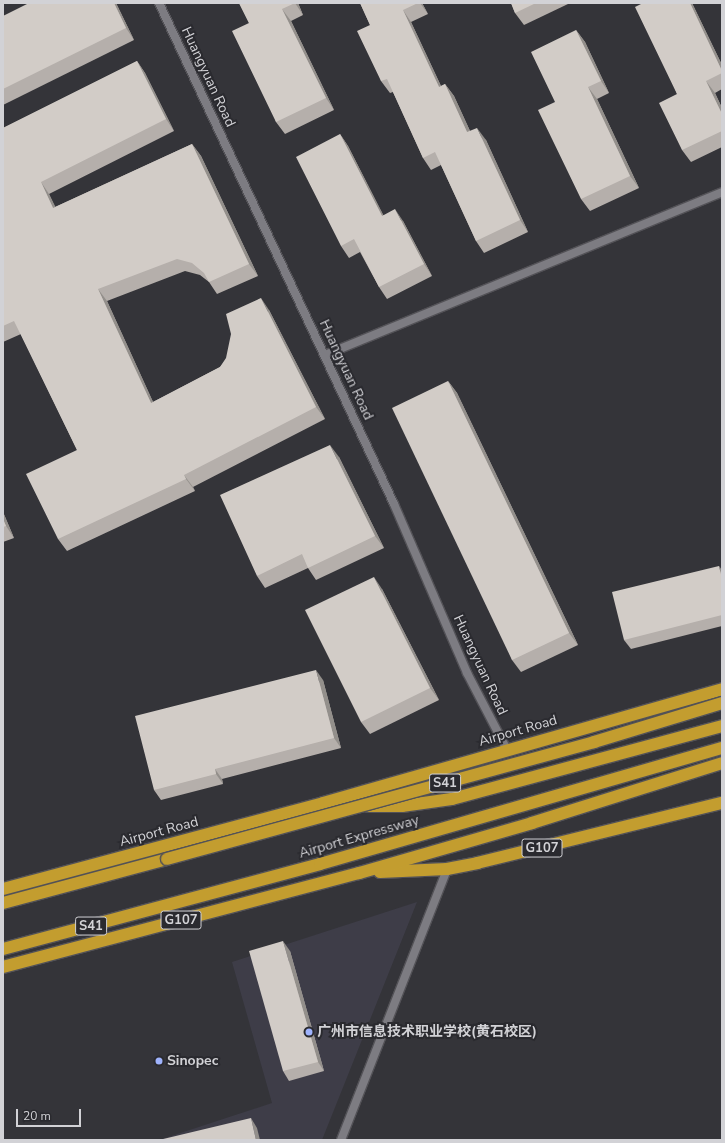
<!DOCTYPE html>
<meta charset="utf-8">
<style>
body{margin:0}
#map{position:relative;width:725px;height:1143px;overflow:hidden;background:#343439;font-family:"Nunito Sans","Noto Sans SC",sans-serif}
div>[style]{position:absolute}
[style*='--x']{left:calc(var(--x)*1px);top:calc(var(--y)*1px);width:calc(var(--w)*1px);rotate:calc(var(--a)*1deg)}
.built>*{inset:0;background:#3e3d48}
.roads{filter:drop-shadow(1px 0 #535257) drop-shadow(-1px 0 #535257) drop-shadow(0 1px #535257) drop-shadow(0 -1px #535257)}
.street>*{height:8px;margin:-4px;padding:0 4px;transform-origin:4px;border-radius:4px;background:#7d7c82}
.highway>*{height:12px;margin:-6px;padding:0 6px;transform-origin:6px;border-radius:6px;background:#c39d2f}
.bridges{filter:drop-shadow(1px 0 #535257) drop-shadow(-1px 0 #535257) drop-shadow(0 1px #535257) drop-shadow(0 -1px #535257)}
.highway-bridge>*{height:12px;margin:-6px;padding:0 6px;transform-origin:6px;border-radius:6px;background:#c39d2f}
.wall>*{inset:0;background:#b5afab}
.shaded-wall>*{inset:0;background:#938f8b}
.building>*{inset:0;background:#d2ccc7}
.dots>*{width:11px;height:11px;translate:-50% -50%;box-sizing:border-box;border:2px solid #2a2a2f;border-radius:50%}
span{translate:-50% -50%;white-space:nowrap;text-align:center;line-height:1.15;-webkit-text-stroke:4px #2a2a2f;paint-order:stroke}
.shield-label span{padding:1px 3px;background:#2a2a2f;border:1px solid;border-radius:3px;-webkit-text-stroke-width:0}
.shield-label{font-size:13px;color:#d2d2d6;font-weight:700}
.street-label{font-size:14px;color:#d2d2d6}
.poi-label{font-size:14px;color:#d2d2d6;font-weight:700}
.left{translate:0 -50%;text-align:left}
.frame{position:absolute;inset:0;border:4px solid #d2d2d6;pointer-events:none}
.scale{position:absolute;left:16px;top:1109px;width:65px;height:18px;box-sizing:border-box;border:2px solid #d2d2d6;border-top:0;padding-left:5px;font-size:12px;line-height:14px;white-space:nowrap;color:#d2d2d6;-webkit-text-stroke:3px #2a2a2f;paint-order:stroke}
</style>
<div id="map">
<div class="built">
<i style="clip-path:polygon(417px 902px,322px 1140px,159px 1140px,272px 1103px,232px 962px)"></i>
</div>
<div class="roads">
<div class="street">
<i style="--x:159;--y:3;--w:553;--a:64.87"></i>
<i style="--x:394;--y:504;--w:184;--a:66.6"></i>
<i style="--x:467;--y:673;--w:87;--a:62.5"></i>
<i style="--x:325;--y:355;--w:429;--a:-22.3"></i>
<i style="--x:341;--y:1140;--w:291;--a:-68.6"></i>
</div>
<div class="highway">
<i style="--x:368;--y:806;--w:34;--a:0"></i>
<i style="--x:402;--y:806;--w:50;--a:-8"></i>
<i style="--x:452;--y:799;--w:280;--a:-15.1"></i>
<i style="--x:380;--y:872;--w:67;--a:-2.6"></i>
<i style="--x:447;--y:869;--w:31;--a:-11"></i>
<i style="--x:477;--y:863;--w:252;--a:-13.8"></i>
<i style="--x:3;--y:889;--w:331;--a:-15"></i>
<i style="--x:323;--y:803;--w:415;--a:-15.9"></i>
<i style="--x:3;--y:903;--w:170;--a:-15"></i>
<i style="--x:3;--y:949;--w:328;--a:-15"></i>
<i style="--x:320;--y:864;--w:418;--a:-16.1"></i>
<i style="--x:3;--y:967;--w:368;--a:-14.8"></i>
<i style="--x:359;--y:873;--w:180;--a:-16.1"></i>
<i style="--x:532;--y:823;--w:199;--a:-17.5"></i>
</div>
</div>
<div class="bridges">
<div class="highway-bridge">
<i style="--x:167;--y:859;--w:443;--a:-15.3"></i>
<i style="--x:594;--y:742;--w:134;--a:-16.9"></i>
</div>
</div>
<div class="wall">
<i style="clip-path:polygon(116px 3px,134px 40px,3px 105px,3px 16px)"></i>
<i style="clip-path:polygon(239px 3px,298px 3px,303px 15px,291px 21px,334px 110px,285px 134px,276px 122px,249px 23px)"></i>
<i style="clip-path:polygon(360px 3px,422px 3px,428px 14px,411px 22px,441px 86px,445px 84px,454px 96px,470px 131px,486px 140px,528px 232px,484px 253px,476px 241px,441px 165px,431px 170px,423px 158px,393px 92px,390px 93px,381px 81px,370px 25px)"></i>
<i style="clip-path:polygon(511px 3px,568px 3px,568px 4px,524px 25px,515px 13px)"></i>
<i style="clip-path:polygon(643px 3px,692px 3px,722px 65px,722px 89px,715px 93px,722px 108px,722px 147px,691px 162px,682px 150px,677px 94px)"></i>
<i style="clip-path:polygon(576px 30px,585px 42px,609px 93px,597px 99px,639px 188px,590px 211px,581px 199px)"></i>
<i style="clip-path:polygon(137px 61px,145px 73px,174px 131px,49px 194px,55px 207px,192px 144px,201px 156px,258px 276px,217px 294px,209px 282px,200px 275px,185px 271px,107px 301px,153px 402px,220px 367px,269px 310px,325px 419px,193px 487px,195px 491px,67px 551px,58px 539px,77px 450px,21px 334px,3px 342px,3px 128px)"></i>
<i style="clip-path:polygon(340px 134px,348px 146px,383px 215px,403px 221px,432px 276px,387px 299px,379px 287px,360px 252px,349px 258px,341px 246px)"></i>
<i style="clip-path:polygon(448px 381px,457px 393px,578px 645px,521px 672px,512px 660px)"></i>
<i style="clip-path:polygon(339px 457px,384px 548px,316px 580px,308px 568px,265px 588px,257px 576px)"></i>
<i style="clip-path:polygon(3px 512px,14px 538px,3px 542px)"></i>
<i style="clip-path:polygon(722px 570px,722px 626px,631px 649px,624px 640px)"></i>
<i style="clip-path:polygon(382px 589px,439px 700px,370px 734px,361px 722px)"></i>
<i style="clip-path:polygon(323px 680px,341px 748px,222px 779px,223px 784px,161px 800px,154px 790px)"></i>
<i style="clip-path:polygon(290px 951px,324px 1071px,289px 1081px,283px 1071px)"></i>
</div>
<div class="shaded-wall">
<i style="clip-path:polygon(114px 3px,116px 3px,134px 40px,126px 28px)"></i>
<i style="clip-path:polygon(295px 3px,298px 3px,303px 15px)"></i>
<i style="clip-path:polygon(420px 3px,422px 3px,428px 14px)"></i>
<i style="clip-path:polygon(690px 3px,692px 3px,722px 65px,722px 71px)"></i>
<i style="clip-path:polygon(282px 9px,291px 21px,334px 110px,326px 98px)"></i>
<i style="clip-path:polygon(403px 10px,411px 22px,447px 99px,439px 87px)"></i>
<i style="clip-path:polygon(576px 30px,585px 42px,609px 93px,601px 81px)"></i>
<i style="clip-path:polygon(137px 61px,145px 73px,174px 131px,166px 119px)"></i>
<i style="clip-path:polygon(706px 81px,715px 93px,722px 108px,722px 114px)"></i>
<i style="clip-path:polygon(445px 84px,454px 96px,476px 144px,467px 132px)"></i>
<i style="clip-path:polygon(588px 87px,597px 99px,639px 188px,630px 176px)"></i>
<i style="clip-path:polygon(477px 128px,486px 140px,528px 232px,520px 220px)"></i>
<i style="clip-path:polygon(340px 134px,348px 146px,390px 228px,382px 216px)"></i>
<i style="clip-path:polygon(192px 144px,201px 156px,258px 276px,249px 264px)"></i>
<i style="clip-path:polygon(41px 182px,49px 194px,62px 220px,53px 208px)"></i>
<i style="clip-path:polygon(395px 209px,403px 221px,432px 276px,424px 264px)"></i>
<i style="clip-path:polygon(98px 289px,107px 301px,159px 415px,151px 403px)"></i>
<i style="clip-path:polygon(261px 298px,269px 310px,325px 419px,316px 407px)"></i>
<i style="clip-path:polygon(448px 381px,457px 393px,578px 645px,569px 633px)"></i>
<i style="clip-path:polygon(330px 445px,339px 457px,384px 548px,375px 536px)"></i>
<i style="clip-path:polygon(184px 475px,193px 487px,195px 491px,186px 479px)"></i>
<i style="clip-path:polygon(3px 512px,14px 538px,6px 526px,3px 519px)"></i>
<i style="clip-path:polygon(719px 566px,722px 570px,722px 579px)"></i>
<i style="clip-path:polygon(374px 577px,382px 589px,439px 700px,430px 688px)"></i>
<i style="clip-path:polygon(316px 670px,323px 680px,341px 748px,334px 738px)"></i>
<i style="clip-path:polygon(215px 769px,222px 779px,223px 784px,216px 774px)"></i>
<i style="clip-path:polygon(283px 941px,290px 951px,324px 1071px,318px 1062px)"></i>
<i style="clip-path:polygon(251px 1118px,257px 1128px,260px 1140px,256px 1140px)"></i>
</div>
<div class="building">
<i style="clip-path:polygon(29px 3px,114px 3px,126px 28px,3px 89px,3px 16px)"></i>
<i style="clip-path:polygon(239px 3px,295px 3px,282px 9px,326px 98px,276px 122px,232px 31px,249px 23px)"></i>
<i style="clip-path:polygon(360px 3px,418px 3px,403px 10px,439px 87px,445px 84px,467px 132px,477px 128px,520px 220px,476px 241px,435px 152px,423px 158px,387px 79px,381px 81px,357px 31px,370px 25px)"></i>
<i style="clip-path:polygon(511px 3px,536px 3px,515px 13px)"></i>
<i style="clip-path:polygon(643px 3px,690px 3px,722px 71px,722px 73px,706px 81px,722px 114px,722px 131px,682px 150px,659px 103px,677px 94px,635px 7px)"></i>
<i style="clip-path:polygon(576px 30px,601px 81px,588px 87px,630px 176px,581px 199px,538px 110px,555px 102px,531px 52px)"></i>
<i style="clip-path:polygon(137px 61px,166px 119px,41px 182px,53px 208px,192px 144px,249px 264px,209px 282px,204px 273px,192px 263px,177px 259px,98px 289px,151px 403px,220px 367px,226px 358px,231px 334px,226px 314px,261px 298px,316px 407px,184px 475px,186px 479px,58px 539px,26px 474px,77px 450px,14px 321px,3px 326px,3px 128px)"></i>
<i style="clip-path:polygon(340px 134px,382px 216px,395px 209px,424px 264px,379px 287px,354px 239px,341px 246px,296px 157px)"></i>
<i style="clip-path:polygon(448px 381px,569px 633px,512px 660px,392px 408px)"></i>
<i style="clip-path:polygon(330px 445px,375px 536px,308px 568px,302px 554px,257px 576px,220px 495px)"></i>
<i style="clip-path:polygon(3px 519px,6px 526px,3px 527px)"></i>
<i style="clip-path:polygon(719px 566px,722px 579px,722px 615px,624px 640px,612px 592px)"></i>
<i style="clip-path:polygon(374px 577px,430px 688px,361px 722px,305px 610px)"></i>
<i style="clip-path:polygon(316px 670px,334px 738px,215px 769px,216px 774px,154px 790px,135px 716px)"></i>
<i style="clip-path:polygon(283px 941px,318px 1062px,283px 1071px,249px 951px)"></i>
<i style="clip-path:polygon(251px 1118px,256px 1140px,159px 1140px)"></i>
</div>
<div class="dots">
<i style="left:309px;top:1032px;background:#9fb3fd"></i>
<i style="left:159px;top:1061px;background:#9fb3fd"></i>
</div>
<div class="shield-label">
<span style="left:445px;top:783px">S41</span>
<span style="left:542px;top:848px">G107</span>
<span style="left:181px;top:920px">G107</span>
<span style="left:91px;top:926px">S41</span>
</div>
<div class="street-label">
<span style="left:208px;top:77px;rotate:65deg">Huangyuan Road</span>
<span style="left:346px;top:370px;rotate:65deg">Huangyuan Road</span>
<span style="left:480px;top:665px;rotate:65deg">Huangyuan Road</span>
<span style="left:518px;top:731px;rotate:-16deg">Airport Road</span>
<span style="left:159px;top:832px;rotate:-15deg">Airport Road</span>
<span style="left:359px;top:837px;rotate:-16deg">Airport Expressway</span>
</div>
<div class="poi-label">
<span class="left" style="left:317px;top:1032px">广州市信息技术职业学校(黄石校区)</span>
<span class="left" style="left:167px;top:1061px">Sinopec</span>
</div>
<div class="frame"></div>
<div class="scale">20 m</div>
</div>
